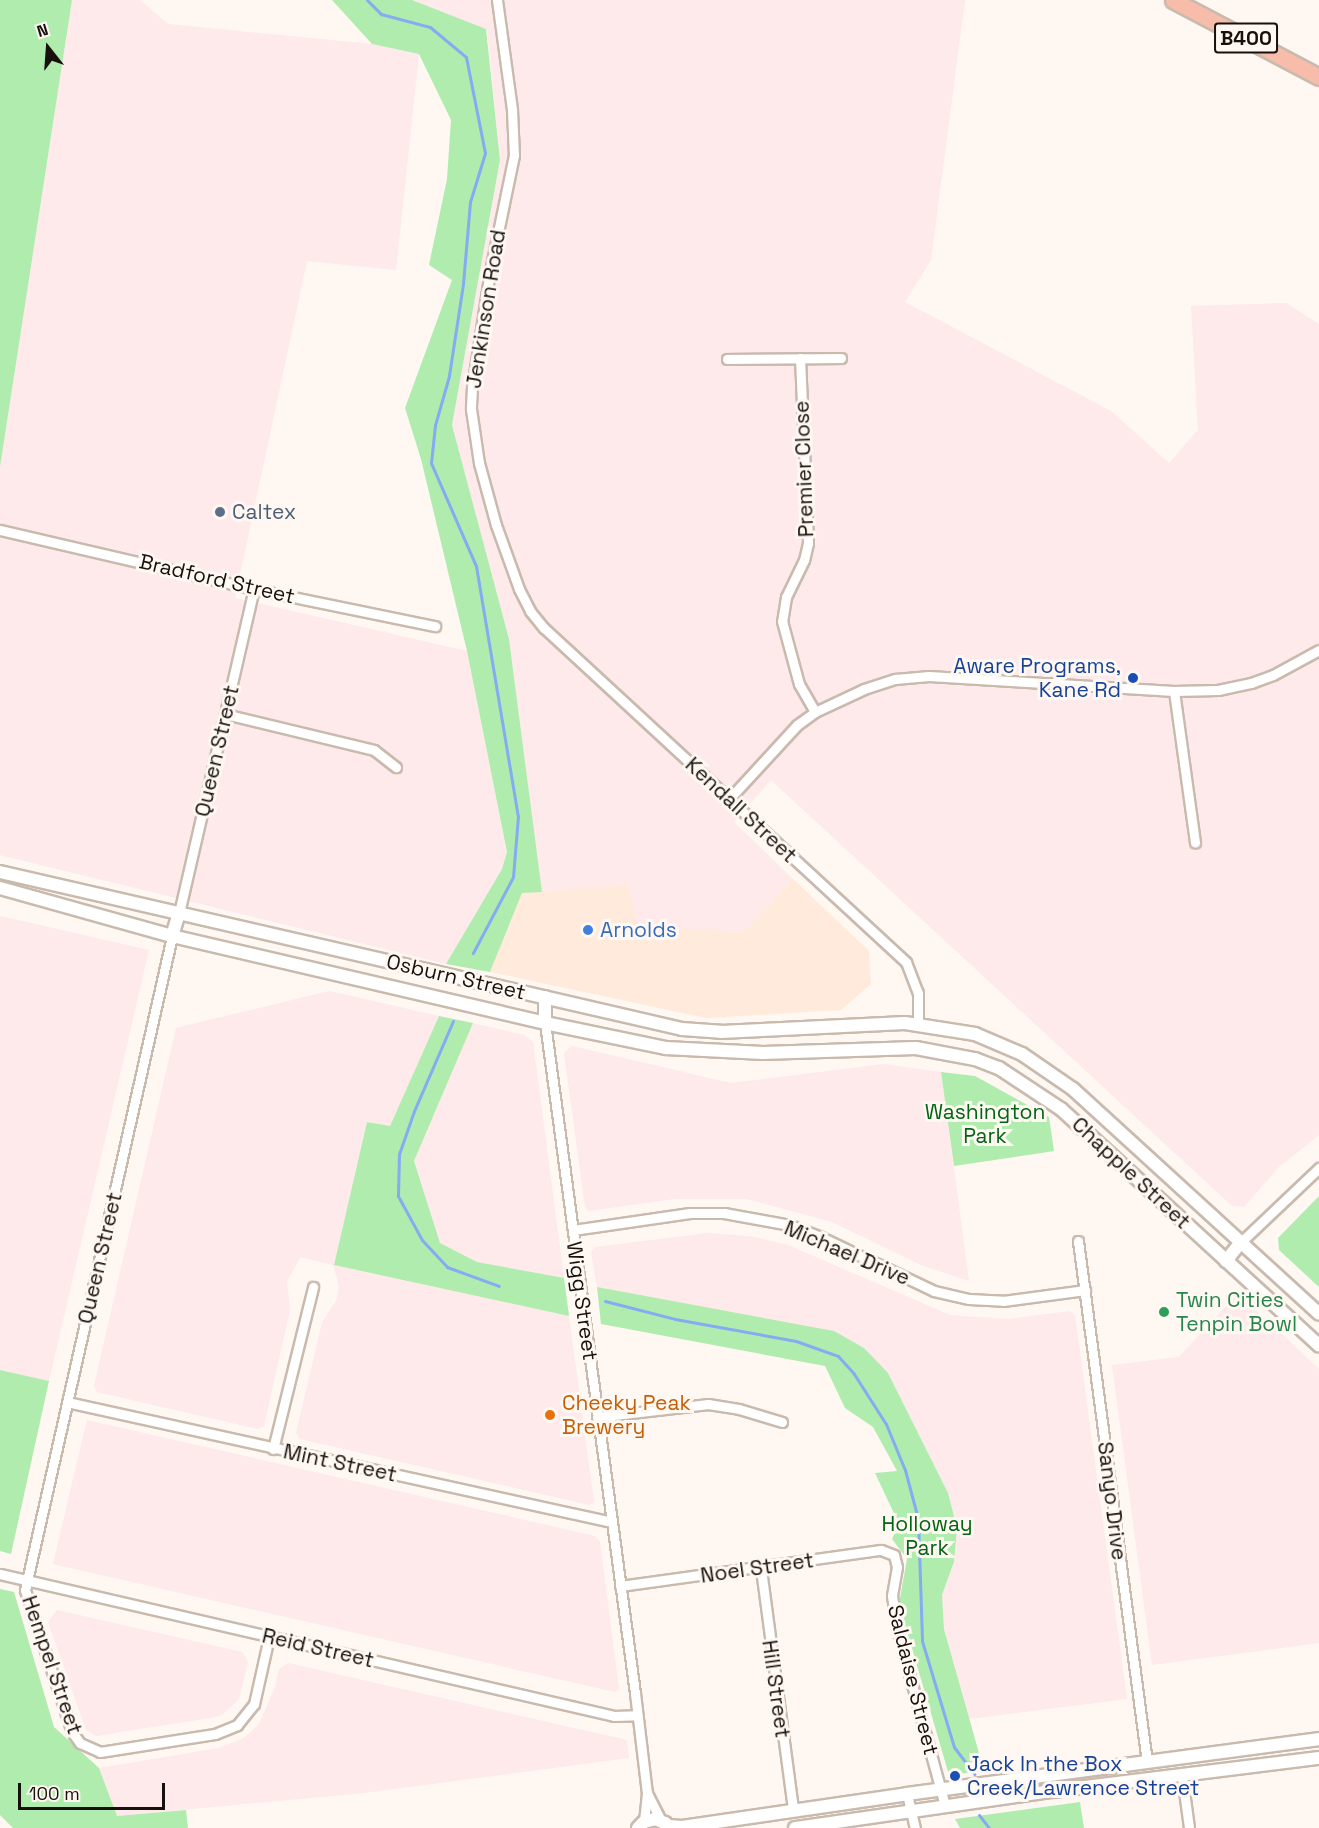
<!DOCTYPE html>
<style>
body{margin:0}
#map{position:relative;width:1319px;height:1828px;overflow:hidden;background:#fef7f2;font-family:"Space Grotesk",sans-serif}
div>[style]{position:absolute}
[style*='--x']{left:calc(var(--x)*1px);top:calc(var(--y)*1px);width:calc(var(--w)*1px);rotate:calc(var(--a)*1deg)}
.commercial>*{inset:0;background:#ffeadb}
.industrial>*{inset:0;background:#fee9eb}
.green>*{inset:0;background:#afecae}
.stream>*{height:3px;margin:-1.5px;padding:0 1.5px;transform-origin:1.5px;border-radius:1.5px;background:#83acf2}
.roads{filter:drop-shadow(2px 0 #c9baae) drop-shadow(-2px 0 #c9baae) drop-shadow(0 2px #c9baae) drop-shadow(0 -2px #c9baae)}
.minor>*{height:9px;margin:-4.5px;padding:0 4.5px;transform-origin:4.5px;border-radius:4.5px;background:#fff}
.tertiary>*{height:12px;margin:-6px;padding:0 6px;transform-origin:6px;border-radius:6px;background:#fff}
.primary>*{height:15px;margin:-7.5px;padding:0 7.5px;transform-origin:7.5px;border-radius:7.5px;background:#f7bdaa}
.dots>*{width:16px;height:16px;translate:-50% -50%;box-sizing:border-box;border:3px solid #fef7f2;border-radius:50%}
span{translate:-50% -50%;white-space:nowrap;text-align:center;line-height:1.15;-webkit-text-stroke:6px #fef7f2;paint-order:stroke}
.shield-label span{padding:2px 4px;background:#fef7f2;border:2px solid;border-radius:4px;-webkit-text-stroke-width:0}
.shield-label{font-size:20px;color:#16110d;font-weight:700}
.street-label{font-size:21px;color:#16110d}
.service-label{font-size:21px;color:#4e5e75}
.left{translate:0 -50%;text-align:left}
.transit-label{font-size:21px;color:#164399}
.right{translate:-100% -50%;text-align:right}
.shop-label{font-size:21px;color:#366cbe}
.park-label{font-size:21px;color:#036513}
.leisure-label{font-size:21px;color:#27864d}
.food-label{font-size:21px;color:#c56008}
.north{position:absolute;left:18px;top:18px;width:60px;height:60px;-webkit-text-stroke:4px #fef7f2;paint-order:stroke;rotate:343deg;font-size:16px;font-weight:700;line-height:24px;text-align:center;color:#16110d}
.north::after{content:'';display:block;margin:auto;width:21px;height:27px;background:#16110d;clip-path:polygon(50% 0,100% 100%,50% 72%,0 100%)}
.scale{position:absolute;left:18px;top:1783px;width:147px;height:27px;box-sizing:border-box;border:3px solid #16110d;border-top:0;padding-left:8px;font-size:18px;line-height:21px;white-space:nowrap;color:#16110d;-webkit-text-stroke:4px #fef7f2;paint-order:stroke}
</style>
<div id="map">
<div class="commercial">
<i style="clip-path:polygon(792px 878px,869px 951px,871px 984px,841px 1010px,706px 1018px,490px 972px,522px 893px,628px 884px,744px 932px)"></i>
</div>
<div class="industrial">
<i style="clip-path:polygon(72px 0,140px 0,168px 24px,372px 44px,419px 54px,396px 270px,307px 261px,235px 598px,467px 651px,507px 852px,502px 869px,446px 964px,0 855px,0 467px)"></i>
<i style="clip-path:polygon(412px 0,965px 0,931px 260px,905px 302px,1111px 411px,1169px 463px,1198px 430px,1191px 306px,1286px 303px,1319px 324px,1319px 1135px,1279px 1167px,1244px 1207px,1232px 1206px,771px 780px,734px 822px,792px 878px,744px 932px,638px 926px,628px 884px,542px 892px,509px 639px,452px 425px,500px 160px,487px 30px)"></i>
<i style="clip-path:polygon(0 916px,149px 950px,49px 1381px,0 1370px)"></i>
<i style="clip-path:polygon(329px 991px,439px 1016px,390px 1126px,367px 1122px,334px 1265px,569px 1316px,594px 1502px,590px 1505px,300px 1439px,296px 1433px,322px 1323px,337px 1299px,339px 1286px,333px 1265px,301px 1257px,287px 1281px,290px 1310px,264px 1426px,258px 1429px,97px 1392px,94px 1386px,176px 1028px)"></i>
<i style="clip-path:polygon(473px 1023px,524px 1035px,533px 1042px,564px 1278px,477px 1262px,440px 1243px,414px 1161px)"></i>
<i style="clip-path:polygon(572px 1046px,731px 1083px,883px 1064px,941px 1072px,969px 1281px,921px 1265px,832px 1222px,747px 1199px,674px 1199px,589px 1211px,585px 1207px,564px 1053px)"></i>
<i style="clip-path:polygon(708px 1233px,750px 1236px,788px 1245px,950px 1315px,1009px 1319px,1070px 1311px,1075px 1315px,1127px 1699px,969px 1719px,944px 1629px,942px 1595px,954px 1563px,957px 1528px,948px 1493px,888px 1373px,746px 1316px,597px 1287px,591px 1252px,595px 1247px)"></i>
<i style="clip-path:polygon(1238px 1293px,1319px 1369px,1319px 1643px,1152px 1665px,1112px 1365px,1179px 1357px)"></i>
<i style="clip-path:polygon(87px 1420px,595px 1536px,600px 1542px,619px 1689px,615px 1692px,53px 1564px)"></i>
<i style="clip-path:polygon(57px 1610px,242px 1652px,248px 1662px,239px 1699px,223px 1714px,216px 1717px,96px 1736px,86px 1730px,48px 1622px)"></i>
<i style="clip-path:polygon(288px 1663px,627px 1740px,629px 1758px,364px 1793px,117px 1816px,99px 1768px,219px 1748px,244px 1738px,259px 1724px,275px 1687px,279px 1669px)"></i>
</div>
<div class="green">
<i style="clip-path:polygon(0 0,72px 0,0 467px)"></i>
<i style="clip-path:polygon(332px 0,412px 0,486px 29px,500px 160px,452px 425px,509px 639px,542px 892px,522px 893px,490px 972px,446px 964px,502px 869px,507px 852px,467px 651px,421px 459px,405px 408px,452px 280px,429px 265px,447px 179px,451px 120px,419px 54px,372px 44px)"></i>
<i style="clip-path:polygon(439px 1016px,473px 1023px,414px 1161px,440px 1243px,477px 1262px,564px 1278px,569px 1316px,334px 1265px,367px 1122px,390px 1126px)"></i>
<i style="clip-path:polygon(941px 1072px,975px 1076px,1049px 1117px,1054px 1151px,954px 1166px)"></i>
<i style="clip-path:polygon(1319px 1196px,1319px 1287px,1279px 1250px,1278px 1238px)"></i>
<i style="clip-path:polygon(597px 1287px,834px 1331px,864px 1348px,888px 1373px,948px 1493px,957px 1528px,954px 1562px,942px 1595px,944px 1629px,984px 1771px,949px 1775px,899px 1604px,907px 1559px,892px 1539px,899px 1524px,875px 1473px,897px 1471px,873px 1427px,845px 1408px,825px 1366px,601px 1324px)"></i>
<i style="clip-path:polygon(0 1370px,49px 1381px,11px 1554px,0 1551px)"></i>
<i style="clip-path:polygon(0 1589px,14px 1592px,54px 1727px,99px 1768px,117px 1816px,186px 1810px,188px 1828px,13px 1828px,0 1815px)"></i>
<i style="clip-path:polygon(1080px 1802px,1084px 1828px,960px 1828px,955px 1819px)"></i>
</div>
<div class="stream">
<i style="--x:367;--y:0;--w:20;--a:45"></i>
<i style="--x:381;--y:14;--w:51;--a:14.9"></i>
<i style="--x:430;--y:27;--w:47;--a:39.8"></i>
<i style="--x:466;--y:57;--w:98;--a:78.8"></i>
<i style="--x:485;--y:153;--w:51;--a:107"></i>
<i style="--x:470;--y:202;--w:82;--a:94.9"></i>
<i style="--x:463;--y:284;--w:93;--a:98.7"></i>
<i style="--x:449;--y:376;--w:51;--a:105.9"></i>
<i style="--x:435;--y:425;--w:38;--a:96"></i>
<i style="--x:431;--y:463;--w:112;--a:66.4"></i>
<i style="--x:476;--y:566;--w:254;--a:80.5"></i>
<i style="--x:518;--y:816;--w:61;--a:94.7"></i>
<i style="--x:513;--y:877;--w:86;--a:117.8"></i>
<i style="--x:453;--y:1021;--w:98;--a:113.4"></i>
<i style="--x:414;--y:1111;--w:46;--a:109.2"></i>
<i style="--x:399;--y:1154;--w:42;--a:91.4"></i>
<i style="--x:398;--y:1196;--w:50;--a:61.4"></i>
<i style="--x:422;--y:1240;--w:37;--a:47"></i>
<i style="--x:447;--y:1267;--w:55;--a:20.1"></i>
<i style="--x:605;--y:1301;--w:72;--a:14.4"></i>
<i style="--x:675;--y:1319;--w:123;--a:10.3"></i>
<i style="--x:796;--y:1341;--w:45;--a:19.7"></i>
<i style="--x:838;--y:1356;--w:24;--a:48"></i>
<i style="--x:854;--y:1374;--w:59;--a:57.4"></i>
<i style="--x:886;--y:1424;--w:50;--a:67.6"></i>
<i style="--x:905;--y:1470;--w:51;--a:75.1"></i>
<i style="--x:918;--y:1519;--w:122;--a:88.1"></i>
<i style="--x:922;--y:1641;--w:111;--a:73.2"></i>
<i style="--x:954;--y:1747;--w:34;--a:53"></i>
<i style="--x:979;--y:1815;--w:16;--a:52"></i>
</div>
<div class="roads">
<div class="minor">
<i style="--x:497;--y:0;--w:111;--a:82.2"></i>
<i style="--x:512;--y:110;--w:45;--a:87.5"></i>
<i style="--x:514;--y:155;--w:118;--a:101.7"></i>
<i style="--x:490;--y:271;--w:117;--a:98.8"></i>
<i style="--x:472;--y:387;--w:22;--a:93"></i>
<i style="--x:471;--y:409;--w:55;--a:81.6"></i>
<i style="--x:479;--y:463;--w:64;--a:74.7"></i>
<i style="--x:496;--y:525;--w:68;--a:70.2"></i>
<i style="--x:519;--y:589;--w:25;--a:63"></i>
<i style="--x:530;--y:611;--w:22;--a:51"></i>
<i style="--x:544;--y:628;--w:493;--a:42.7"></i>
<i style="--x:906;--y:962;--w:33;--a:69"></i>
<i style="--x:918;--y:993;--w:32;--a:90"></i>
<i style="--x:800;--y:358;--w:185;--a:87.5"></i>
<i style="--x:808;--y:543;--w:17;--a:103"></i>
<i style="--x:804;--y:560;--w:41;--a:115.9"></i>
<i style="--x:786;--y:597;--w:24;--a:99"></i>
<i style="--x:782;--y:621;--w:65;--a:74.9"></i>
<i style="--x:799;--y:684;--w:32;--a:60"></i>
<i style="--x:727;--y:359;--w:114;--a:-0.5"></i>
<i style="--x:0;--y:530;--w:261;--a:13.1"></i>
<i style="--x:254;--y:589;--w:185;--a:11.6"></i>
<i style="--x:1174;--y:691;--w:153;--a:82.1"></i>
<i style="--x:225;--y:714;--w:153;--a:13.6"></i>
<i style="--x:374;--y:750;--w:28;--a:38"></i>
<i style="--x:729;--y:799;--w:100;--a:-47.4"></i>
<i style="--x:797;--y:725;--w:22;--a:-36"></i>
<i style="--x:815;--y:712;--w:54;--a:-25.1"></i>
<i style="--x:864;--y:689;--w:33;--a:-18"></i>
<i style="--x:895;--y:679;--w:34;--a:-5"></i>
<i style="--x:929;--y:676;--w:245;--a:3.5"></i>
<i style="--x:1174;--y:691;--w:44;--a:-1.3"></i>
<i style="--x:1218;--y:690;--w:34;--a:-12"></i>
<i style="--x:1251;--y:683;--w:23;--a:-20"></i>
<i style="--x:1273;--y:675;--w:52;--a:-28.5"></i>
<i style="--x:179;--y:913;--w:333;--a:-77"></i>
<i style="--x:172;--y:936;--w:670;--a:102.67"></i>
<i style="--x:25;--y:1590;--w:150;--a:71.7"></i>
<i style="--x:72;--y:1732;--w:14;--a:54"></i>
<i style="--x:80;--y:1743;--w:22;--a:24"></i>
<i style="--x:100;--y:1752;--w:116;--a:-8.9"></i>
<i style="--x:215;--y:1734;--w:24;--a:-22"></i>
<i style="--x:237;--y:1725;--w:27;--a:-51"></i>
<i style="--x:254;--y:1704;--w:69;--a:-77.4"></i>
<i style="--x:545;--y:1023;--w:676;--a:82.35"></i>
<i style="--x:635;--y:1693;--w:101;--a:83.2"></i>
<i style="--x:647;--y:1793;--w:29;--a:96"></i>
<i style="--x:573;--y:1230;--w:118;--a:-8.3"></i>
<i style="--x:690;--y:1213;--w:34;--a:0"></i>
<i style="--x:724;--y:1213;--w:67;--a:10.3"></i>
<i style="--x:790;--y:1225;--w:33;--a:21"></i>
<i style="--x:821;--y:1237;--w:125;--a:25.5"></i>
<i style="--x:934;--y:1291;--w:36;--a:13"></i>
<i style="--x:969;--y:1299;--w:34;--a:3"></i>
<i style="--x:1003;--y:1301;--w:83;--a:-7.6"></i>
<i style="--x:1078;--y:1241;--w:526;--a:82.46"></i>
<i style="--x:1241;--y:1242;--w:108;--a:-43.5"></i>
<i style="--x:67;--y:1402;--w:558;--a:12.42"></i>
<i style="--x:597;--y:1417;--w:112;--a:-6.7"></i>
<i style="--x:708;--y:1404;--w:31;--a:9"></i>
<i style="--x:739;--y:1409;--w:45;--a:16.8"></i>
<i style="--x:273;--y:1449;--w:167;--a:-76.1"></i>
<i style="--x:761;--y:1569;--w:243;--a:82.4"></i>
<i style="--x:0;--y:1574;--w:630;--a:13.02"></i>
<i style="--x:614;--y:1716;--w:23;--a:-2"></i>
<i style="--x:620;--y:1586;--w:263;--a:-7.9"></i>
<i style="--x:881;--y:1550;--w:14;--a:21"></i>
<i style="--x:894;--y:1555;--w:12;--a:76"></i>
<i style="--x:897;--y:1567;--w:29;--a:100"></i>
<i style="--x:892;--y:1596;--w:33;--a:81"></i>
<i style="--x:897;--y:1629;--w:183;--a:74.8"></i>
<i style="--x:1182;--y:1776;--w:52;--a:82.3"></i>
<i style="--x:647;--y:1793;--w:30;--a:63"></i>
<i style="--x:907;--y:1794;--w:35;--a:77"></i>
</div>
<div class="tertiary">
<i style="--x:0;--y:872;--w:700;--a:12.96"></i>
<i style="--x:682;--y:1029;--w:39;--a:4"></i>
<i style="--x:721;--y:1032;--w:184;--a:-2.8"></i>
<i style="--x:905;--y:1023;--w:71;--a:8.9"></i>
<i style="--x:975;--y:1034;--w:51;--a:23.1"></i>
<i style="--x:1022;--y:1054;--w:62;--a:34.5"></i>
<i style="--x:1073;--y:1089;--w:333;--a:42.4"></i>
<i style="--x:0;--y:888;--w:179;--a:15.6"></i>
<i style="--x:172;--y:936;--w:383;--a:13.1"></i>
<i style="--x:545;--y:1023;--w:124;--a:11.7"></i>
<i style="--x:666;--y:1048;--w:97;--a:3"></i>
<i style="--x:763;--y:1053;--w:153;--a:-1.9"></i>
<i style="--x:916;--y:1048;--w:60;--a:10.6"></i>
<i style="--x:975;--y:1059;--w:26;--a:21"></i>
<i style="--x:999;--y:1068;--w:74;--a:33.5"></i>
<i style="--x:1061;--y:1109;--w:350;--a:42.5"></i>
<i style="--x:172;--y:936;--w:24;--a:-73"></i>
<i style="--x:545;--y:1023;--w:26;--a:-90"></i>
<i style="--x:1226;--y:1261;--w:24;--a:-52"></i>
<i style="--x:669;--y:1826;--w:13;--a:4"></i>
<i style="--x:682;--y:1827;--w:227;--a:-8.3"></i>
<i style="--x:907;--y:1794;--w:416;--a:-7.6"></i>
<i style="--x:638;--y:1828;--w:8;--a:-45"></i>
<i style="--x:644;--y:1822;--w:11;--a:-15"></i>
<i style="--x:655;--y:1819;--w:11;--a:22"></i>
<i style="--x:665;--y:1823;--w:7;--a:45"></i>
<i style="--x:795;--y:1828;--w:261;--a:-8.2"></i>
<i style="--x:1053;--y:1791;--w:268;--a:-7.1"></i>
</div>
<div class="primary">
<i style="--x:1173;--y:0;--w:165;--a:27.8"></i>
</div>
</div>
<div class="dots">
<i style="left:220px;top:512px;background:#5c6f8a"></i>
<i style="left:1133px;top:678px;background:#1a4fb4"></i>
<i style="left:588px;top:930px;background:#3f7fe0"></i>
<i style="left:1164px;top:1312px;background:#2e9e5b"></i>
<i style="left:550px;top:1415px;background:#e8710a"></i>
<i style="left:955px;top:1776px;background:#1a4fb4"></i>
</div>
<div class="shield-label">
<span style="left:1246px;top:38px">B400</span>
</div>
<div class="street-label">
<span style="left:486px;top:309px;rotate:-81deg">Jenkinson Road</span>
<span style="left:804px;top:469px;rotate:-92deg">Premier Close</span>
<span style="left:217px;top:579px;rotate:13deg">Bradford Street</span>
<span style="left:217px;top:751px;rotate:-77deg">Queen Street</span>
<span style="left:741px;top:810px;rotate:43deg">Kendall Street</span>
<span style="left:456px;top:977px;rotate:13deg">Osburn Street</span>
<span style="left:1131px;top:1173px;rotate:43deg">Chapple Street</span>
<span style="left:847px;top:1253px;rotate:23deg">Michael Drive</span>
<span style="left:100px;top:1258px;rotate:-77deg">Queen Street</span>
<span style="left:582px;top:1301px;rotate:82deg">Wigg Street</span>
<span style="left:340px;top:1463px;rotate:12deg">Mint Street</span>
<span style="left:1112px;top:1501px;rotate:83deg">Sanyo Drive</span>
<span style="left:757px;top:1568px;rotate:-8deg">Noel Street</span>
<span style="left:318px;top:1648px;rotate:13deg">Reid Street</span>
<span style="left:52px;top:1665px;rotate:71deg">Hempel Street</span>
<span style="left:913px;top:1680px;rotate:76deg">Saldaise Street</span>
<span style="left:776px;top:1689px;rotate:82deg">Hill Street</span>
</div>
<div class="service-label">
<span class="left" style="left:232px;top:512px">Caltex</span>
</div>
<div class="transit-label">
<span class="right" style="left:1121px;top:678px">Aware Programs,<br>Kane Rd</span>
<span class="left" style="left:967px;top:1776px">Jack In the Box<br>Creek/Lawrence Street</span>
</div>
<div class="shop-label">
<span class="left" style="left:600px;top:930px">Arnolds</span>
</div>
<div class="park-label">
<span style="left:985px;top:1124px">Washington<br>Park</span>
<span style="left:927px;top:1536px">Holloway<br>Park</span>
</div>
<div class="leisure-label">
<span class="left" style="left:1176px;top:1312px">Twin Cities<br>Tenpin Bowl</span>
</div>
<div class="food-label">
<span class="left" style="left:562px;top:1415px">Cheeky Peak<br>Brewery</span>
</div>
<div class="north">N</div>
<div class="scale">100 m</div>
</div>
